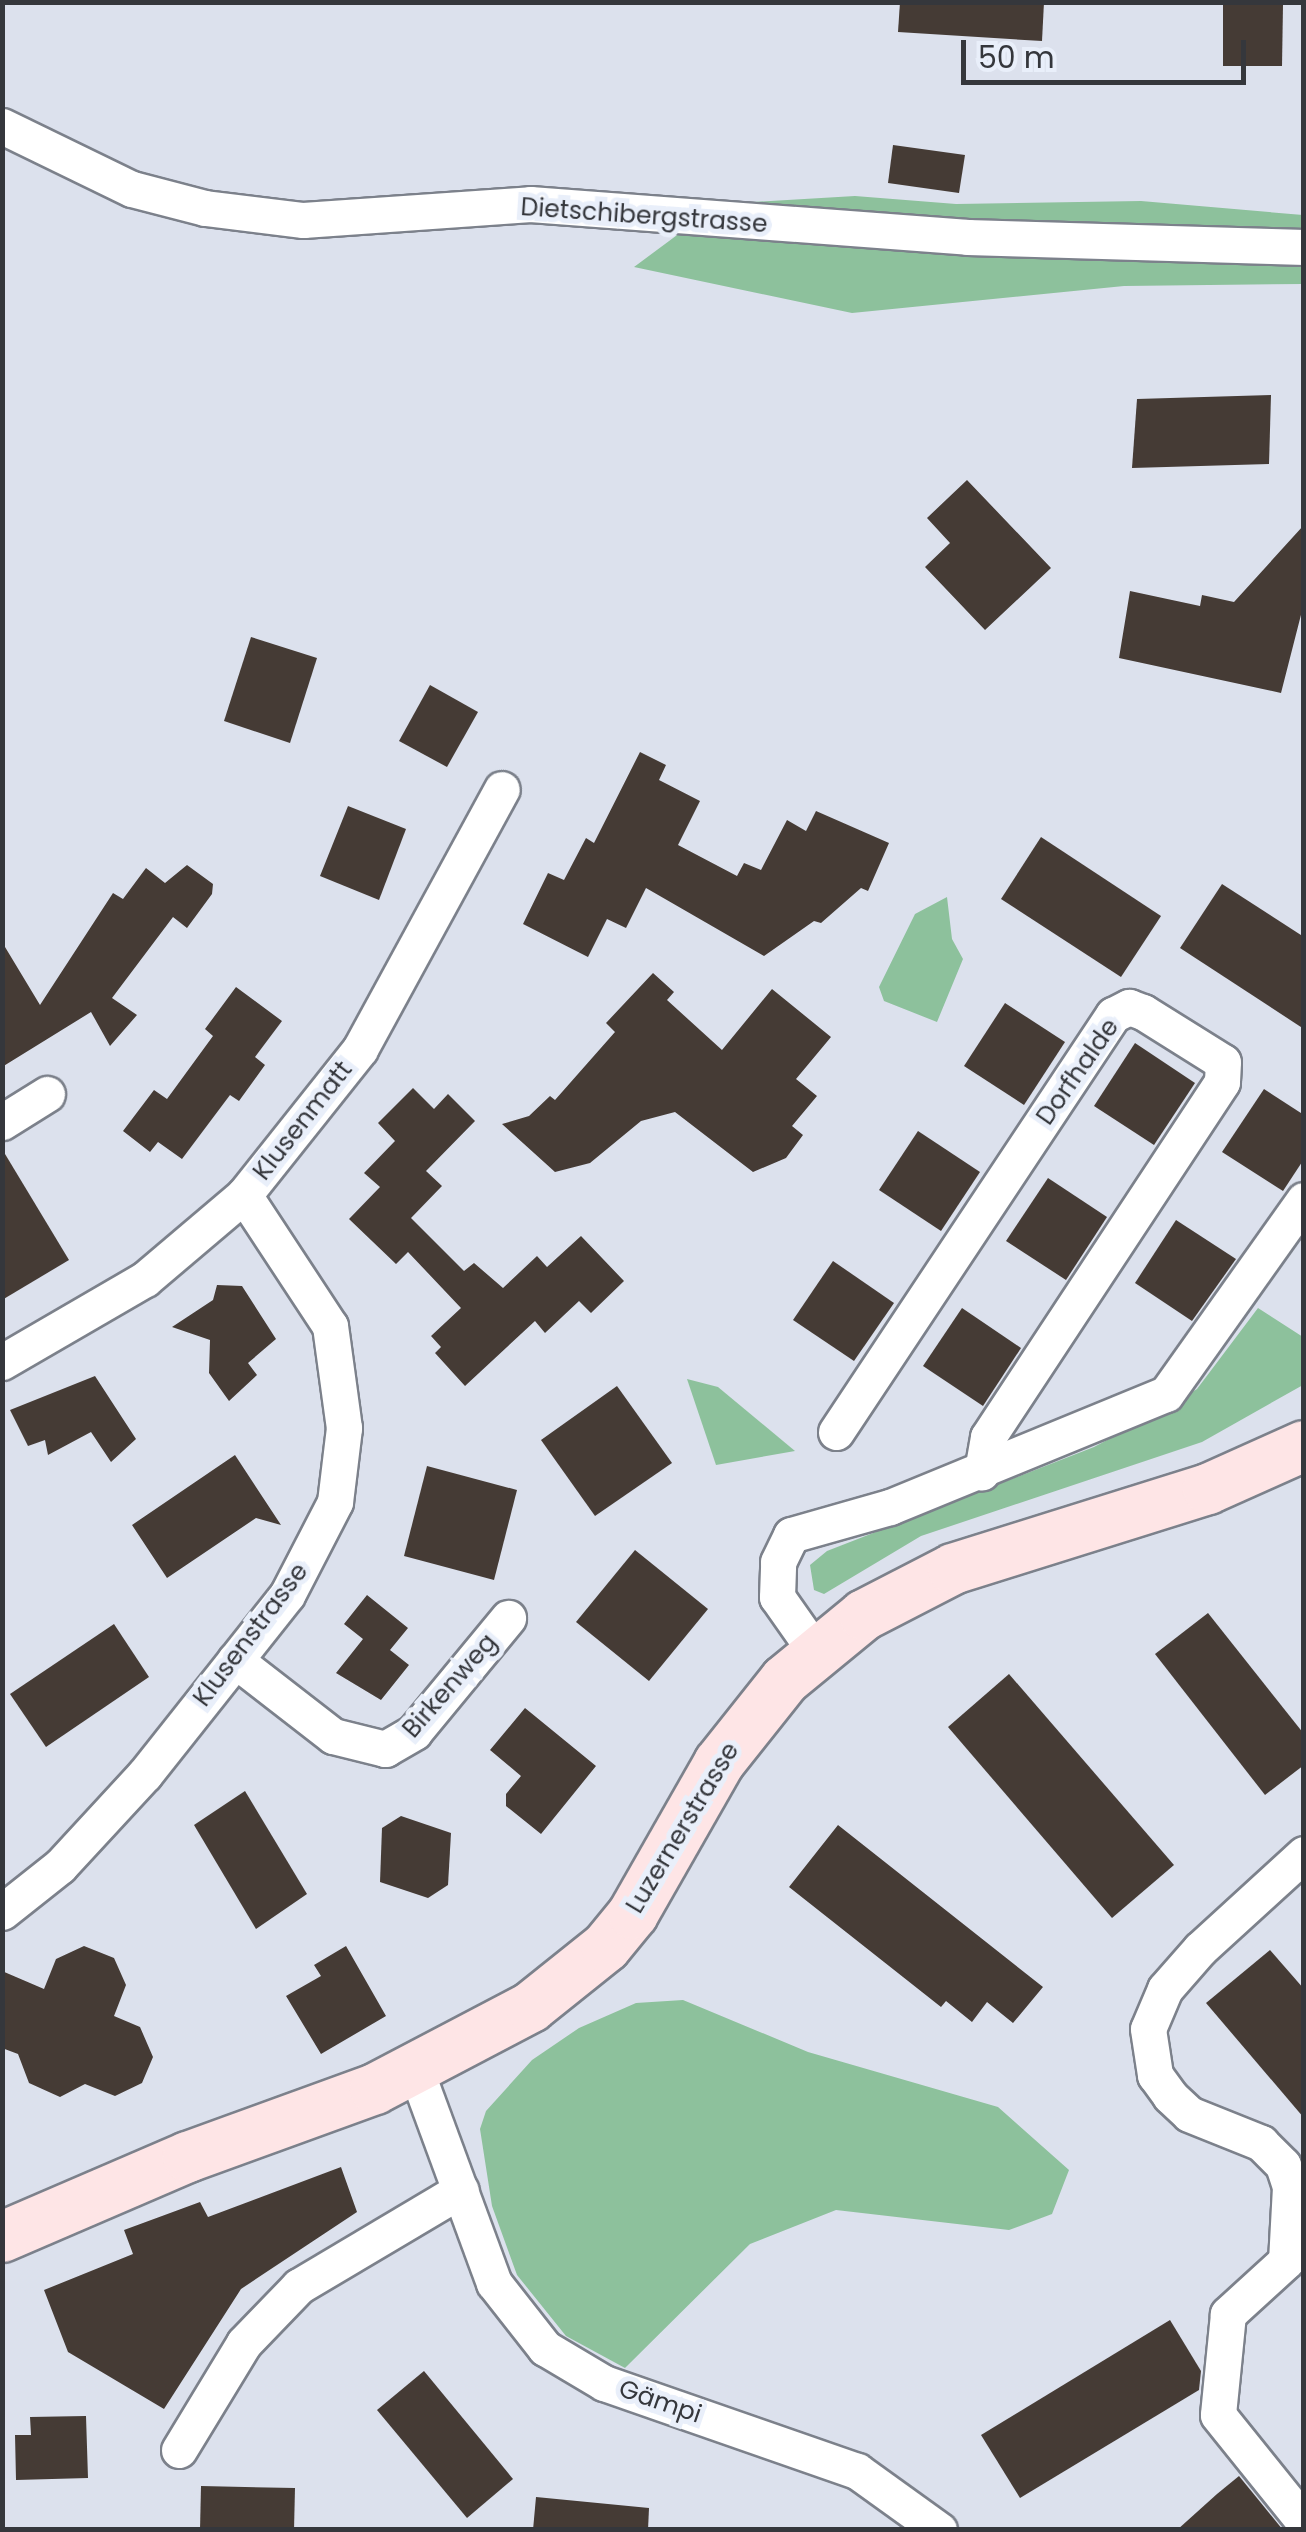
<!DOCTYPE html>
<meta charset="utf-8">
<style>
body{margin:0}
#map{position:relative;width:1306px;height:2532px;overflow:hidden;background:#dce1ed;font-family:Poppins,sans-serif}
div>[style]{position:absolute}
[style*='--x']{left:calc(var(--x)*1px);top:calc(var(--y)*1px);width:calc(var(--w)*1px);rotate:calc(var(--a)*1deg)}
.green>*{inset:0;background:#8dc19c}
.building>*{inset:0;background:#453b35}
.roads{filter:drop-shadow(2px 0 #7c818b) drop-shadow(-2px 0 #7c818b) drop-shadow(0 2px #7c818b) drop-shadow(0 -2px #7c818b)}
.street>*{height:35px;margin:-17.5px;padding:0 17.5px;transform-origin:17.5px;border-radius:17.5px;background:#fff}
.secondary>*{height:50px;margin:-25px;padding:0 25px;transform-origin:25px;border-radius:25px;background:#fee5e6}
span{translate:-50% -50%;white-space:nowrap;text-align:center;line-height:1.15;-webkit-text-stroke:10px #e9effa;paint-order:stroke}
.street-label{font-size:25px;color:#35373c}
.frame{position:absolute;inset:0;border:5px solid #35373c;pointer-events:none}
.scale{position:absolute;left:961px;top:40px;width:285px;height:45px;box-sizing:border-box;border:5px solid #35373c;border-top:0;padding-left:12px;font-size:30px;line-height:35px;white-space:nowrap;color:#35373c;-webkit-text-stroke:8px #e9effa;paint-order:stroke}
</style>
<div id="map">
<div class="green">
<i style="clip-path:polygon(855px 196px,956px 204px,1141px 201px,1303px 215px,1303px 284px,1124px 286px,852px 313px,634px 267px,719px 204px)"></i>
<i style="clip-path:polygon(947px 897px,952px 939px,963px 959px,937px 1022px,884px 1001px,879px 987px,915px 914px)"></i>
<i style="clip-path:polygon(1258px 1308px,1303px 1337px,1303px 1385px,1202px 1442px,921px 1536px,824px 1594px,814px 1590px,810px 1565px,827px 1551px,1094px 1447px,1160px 1412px,1197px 1389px)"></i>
<i style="clip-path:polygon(687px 1379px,718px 1387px,795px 1451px,716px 1465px)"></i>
<i style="clip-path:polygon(683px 2000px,808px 2052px,998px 2107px,1069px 2170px,1052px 2214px,1009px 2230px,836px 2210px,750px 2244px,625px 2368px,566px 2336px,517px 2275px,492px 2206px,480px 2129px,486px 2111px,532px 2060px,579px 2028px,636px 2003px)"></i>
</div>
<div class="building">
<i style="clip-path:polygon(900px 2px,1044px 2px,1042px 41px,898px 32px)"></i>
<i style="clip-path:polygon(1223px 5px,1283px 5px,1282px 66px,1223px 66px)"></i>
<i style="clip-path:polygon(893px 145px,965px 155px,959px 193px,888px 183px)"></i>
<i style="clip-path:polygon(1271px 395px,1269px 464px,1132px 468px,1137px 399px)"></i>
<i style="clip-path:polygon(967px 480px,1051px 568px,985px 630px,925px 567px,950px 543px,927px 518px)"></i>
<i style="clip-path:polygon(1303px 526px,1303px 607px,1281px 693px,1119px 658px,1130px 591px,1200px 606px,1202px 595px,1234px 602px)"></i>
<i style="clip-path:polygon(251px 637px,317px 658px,290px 743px,224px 721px)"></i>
<i style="clip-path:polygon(430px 685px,478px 712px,447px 767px,399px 741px)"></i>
<i style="clip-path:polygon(640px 752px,666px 765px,659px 780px,700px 801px,678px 845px,737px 876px,744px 863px,761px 870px,787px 820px,806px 831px,816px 811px,889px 843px,868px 891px,861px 888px,821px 923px,814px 921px,764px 956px,646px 888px,626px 928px,607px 919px,588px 957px,523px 924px,548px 873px,564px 880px,586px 838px,594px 843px)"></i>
<i style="clip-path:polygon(348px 806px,406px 829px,379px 900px,320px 876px)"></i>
<i style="clip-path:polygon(1041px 837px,1161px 916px,1121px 977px,1001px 899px)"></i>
<i style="clip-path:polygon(187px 865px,213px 884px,212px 894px,187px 928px,173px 917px,112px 998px,137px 1015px,110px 1046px,91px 1012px,2px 1067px,2px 942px,40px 1005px,113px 893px,123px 899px,146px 868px,165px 883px)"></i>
<i style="clip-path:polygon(1222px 884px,1304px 937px,1304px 1029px,1180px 948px)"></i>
<i style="clip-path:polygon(653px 973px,674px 992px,667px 1000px,722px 1050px,772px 989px,831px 1037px,796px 1079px,817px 1096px,792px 1126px,803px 1135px,786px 1158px,753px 1172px,675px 1112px,641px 1121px,590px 1163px,555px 1172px,502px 1124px,529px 1116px,550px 1096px,555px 1100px,615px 1032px,606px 1023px)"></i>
<i style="clip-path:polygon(236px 987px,282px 1021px,255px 1057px,265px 1065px,239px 1101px,230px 1095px,182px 1159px,158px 1142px,150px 1152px,123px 1131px,154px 1090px,167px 1099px,213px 1036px,205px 1029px)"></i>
<i style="clip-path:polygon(1005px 1003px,1065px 1042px,1024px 1105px,964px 1066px)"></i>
<i style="clip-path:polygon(1135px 1043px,1195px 1083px,1154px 1145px,1094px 1106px)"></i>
<i style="clip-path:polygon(413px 1088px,434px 1109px,448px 1094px,475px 1121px,426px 1171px,442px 1186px,411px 1218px,464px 1271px,474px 1263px,503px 1288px,537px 1256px,547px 1267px,581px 1236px,624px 1281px,591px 1313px,579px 1301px,545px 1333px,535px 1321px,465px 1386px,435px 1353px,441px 1347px,431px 1336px,461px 1308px,408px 1252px,396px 1264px,349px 1219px,380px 1187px,364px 1173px,395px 1141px,378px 1123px)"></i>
<i style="clip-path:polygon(1264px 1089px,1304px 1115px,1304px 1159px,1283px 1191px,1222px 1152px)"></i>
<i style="clip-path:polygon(918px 1131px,980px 1172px,941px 1231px,879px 1190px)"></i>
<i style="clip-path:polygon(2px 1149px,69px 1260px,2px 1300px)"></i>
<i style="clip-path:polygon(1048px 1178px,1107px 1217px,1066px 1280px,1006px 1241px)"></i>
<i style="clip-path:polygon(1176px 1220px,1236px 1259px,1192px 1321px,1135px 1283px)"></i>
<i style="clip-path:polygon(833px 1261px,894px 1303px,854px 1361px,793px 1320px)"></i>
<i style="clip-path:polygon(217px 1285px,242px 1286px,276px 1339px,248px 1363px,257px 1375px,229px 1401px,209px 1373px,210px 1340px,172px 1327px,213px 1300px)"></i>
<i style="clip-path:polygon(962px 1308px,1021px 1348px,983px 1406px,923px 1366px)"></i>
<i style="clip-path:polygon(95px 1376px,136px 1439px,111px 1462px,91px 1432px,48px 1455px,45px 1440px,28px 1446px,10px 1410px)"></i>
<i style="clip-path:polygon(617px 1386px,672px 1463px,595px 1516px,541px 1440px)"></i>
<i style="clip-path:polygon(235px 1455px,281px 1525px,256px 1518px,167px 1578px,132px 1525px)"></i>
<i style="clip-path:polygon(427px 1466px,517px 1490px,494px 1580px,404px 1556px)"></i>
<i style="clip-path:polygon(635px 1550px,708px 1609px,649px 1681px,576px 1622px)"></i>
<i style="clip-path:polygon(367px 1595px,408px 1628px,390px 1650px,409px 1665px,381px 1700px,336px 1673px,363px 1639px,344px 1624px)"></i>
<i style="clip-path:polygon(1208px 1613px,1304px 1734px,1304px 1765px,1265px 1795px,1155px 1654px)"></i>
<i style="clip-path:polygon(114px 1624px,149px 1677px,46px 1747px,10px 1694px)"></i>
<i style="clip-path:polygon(1009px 1674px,1174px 1865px,1112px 1918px,948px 1727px)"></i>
<i style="clip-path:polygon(525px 1708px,596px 1766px,541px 1834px,506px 1806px,506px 1794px,521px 1776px,490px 1750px)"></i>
<i style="clip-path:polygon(245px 1791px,307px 1894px,256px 1929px,194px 1825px)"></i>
<i style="clip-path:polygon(401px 1816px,451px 1833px,448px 1885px,428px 1898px,380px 1882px,382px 1828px)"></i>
<i style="clip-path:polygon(838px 1825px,1043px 1987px,1013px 2023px,987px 2002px,972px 2022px,946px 2001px,941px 2007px,789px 1887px)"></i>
<i style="clip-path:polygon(84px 1946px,114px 1958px,126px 1985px,114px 2016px,140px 2027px,153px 2057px,142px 2083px,115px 2096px,85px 2084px,60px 2097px,29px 2083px,18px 2054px,2px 2048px,2px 1971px,44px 1989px,56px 1959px)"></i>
<i style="clip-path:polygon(346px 1946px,386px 2016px,321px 2054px,286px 1996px,321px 1976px,314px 1965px)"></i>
<i style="clip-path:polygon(1270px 1950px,1304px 1989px,1304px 2118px,1206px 2003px)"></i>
<i style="clip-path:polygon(341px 2167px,357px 2212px,241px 2289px,164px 2409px,68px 2352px,44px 2290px,133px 2254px,124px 2230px,200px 2202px,208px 2217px)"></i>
<i style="clip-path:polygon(1170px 2320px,1201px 2371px,1199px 2390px,1020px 2498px,981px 2435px)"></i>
<i style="clip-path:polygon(424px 2371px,513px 2479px,467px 2518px,377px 2410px)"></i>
<i style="clip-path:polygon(86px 2416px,88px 2478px,16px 2480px,15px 2435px,31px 2435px,30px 2417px)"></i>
<i style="clip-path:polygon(1239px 2476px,1283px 2530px,1177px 2530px,1217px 2494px)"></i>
<i style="clip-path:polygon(201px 2486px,295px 2488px,294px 2530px,200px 2530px)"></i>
<i style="clip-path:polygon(536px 2497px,649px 2508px,648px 2530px,533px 2530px)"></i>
</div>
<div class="roads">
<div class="street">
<i style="--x:2;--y:126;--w:144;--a:25.9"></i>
<i style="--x:132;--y:189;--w:75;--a:14.6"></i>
<i style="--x:205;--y:208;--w:99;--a:7"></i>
<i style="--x:303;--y:220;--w:228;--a:-4"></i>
<i style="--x:530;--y:204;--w:439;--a:4.3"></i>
<i style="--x:968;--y:237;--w:336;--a:1.7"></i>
<i style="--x:2;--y:1122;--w:53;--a:-31.9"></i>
<i style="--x:2;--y:1362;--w:165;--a:-30.1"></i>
<i style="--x:145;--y:1279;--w:130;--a:-40.3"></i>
<i style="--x:244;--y:1195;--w:186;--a:-51.5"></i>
<i style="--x:360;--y:1049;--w:296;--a:-61.4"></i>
<i style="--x:836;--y:1432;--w:501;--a:-56.41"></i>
<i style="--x:1113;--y:1015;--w:18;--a:-27"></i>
<i style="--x:1129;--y:1007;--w:15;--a:20"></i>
<i style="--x:1143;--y:1012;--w:94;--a:32"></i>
<i style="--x:1223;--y:1062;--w:20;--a:93"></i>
<i style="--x:1222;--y:1082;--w:425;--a:123.4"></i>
<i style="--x:988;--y:1437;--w:36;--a:100"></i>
<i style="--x:815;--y:1651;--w:66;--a:-125.1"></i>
<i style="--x:777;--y:1597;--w:35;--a:-88"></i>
<i style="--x:778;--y:1562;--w:30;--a:-64"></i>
<i style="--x:791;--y:1535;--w:103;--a:-15.8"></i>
<i style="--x:890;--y:1507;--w:298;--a:-22.3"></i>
<i style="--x:1166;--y:1394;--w:238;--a:-54.6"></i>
<i style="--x:235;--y:1660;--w:124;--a:37.8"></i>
<i style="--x:333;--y:1736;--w:54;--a:14"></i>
<i style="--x:385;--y:1749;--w:34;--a:-30"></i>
<i style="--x:414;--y:1732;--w:148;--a:-50.5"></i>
<i style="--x:1304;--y:1854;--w:141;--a:137.6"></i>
<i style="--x:1200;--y:1949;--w:53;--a:131.2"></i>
<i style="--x:1165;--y:1989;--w:43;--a:113"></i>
<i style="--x:1148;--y:2029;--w:47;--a:81.3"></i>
<i style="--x:1155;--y:2075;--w:26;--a:54"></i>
<i style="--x:1170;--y:2096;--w:26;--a:43"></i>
<i style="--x:1189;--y:2114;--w:78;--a:21.9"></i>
<i style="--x:1261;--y:2143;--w:31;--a:45"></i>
<i style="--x:1283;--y:2165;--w:23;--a:72"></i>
<i style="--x:1290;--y:2187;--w:74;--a:93.1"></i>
<i style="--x:1286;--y:2261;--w:79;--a:137.6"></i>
<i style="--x:1228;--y:2314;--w:101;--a:95.7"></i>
<i style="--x:1218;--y:2415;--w:137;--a:51.2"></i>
<i style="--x:2;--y:1912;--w:74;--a:-38.4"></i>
<i style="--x:60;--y:1866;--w:125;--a:-47.3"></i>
<i style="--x:145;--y:1774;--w:228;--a:-51.6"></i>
<i style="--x:287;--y:1595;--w:105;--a:-62.7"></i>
<i style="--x:335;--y:1502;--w:75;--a:-83.1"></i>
<i style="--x:344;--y:1428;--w:103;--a:-97.8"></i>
<i style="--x:330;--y:1326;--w:157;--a:-123.3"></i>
<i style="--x:416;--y:2071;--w:226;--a:69.8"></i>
<i style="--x:494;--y:2283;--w:83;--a:51.9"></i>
<i style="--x:545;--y:2348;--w:69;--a:30.7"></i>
<i style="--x:604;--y:2383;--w:268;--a:19.2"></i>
<i style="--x:857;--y:2471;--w:101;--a:35.7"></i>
<i style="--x:179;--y:2450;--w:125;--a:-58.7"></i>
<i style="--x:244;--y:2343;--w:79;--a:-46"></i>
<i style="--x:299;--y:2286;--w:188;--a:-30.7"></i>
</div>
<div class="secondary">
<i style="--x:2;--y:2237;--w:202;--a:-23.3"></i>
<i style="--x:188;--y:2157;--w:199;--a:-20"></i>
<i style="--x:375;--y:2089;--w:176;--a:-27.7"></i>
<i style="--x:531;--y:2007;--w:96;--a:-38.7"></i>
<i style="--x:606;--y:1947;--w:43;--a:-50.7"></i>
<i style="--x:633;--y:1914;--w:174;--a:-60.3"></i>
<i style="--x:719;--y:1763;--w:106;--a:-51.5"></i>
<i style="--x:785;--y:1680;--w:102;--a:-39.4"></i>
<i style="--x:864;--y:1615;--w:100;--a:-27.3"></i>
<i style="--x:953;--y:1569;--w:267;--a:-17.4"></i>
<i style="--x:1208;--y:1489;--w:105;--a:-24.1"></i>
</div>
</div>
<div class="street-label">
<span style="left:644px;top:216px;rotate:4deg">Dietschibergstrasse</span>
<span style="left:1078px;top:1072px;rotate:-55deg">Dorfhalde</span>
<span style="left:303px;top:1121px;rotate:-52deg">Klusenmatt</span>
<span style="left:251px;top:1635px;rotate:-53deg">Klusenstrasse</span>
<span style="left:450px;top:1686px;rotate:-49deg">Birkenweg</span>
<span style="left:683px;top:1828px;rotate:-59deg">Luzernerstrasse</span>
<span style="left:660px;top:2402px;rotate:19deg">Gämpi</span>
</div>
<div class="frame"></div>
<div class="scale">50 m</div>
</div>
